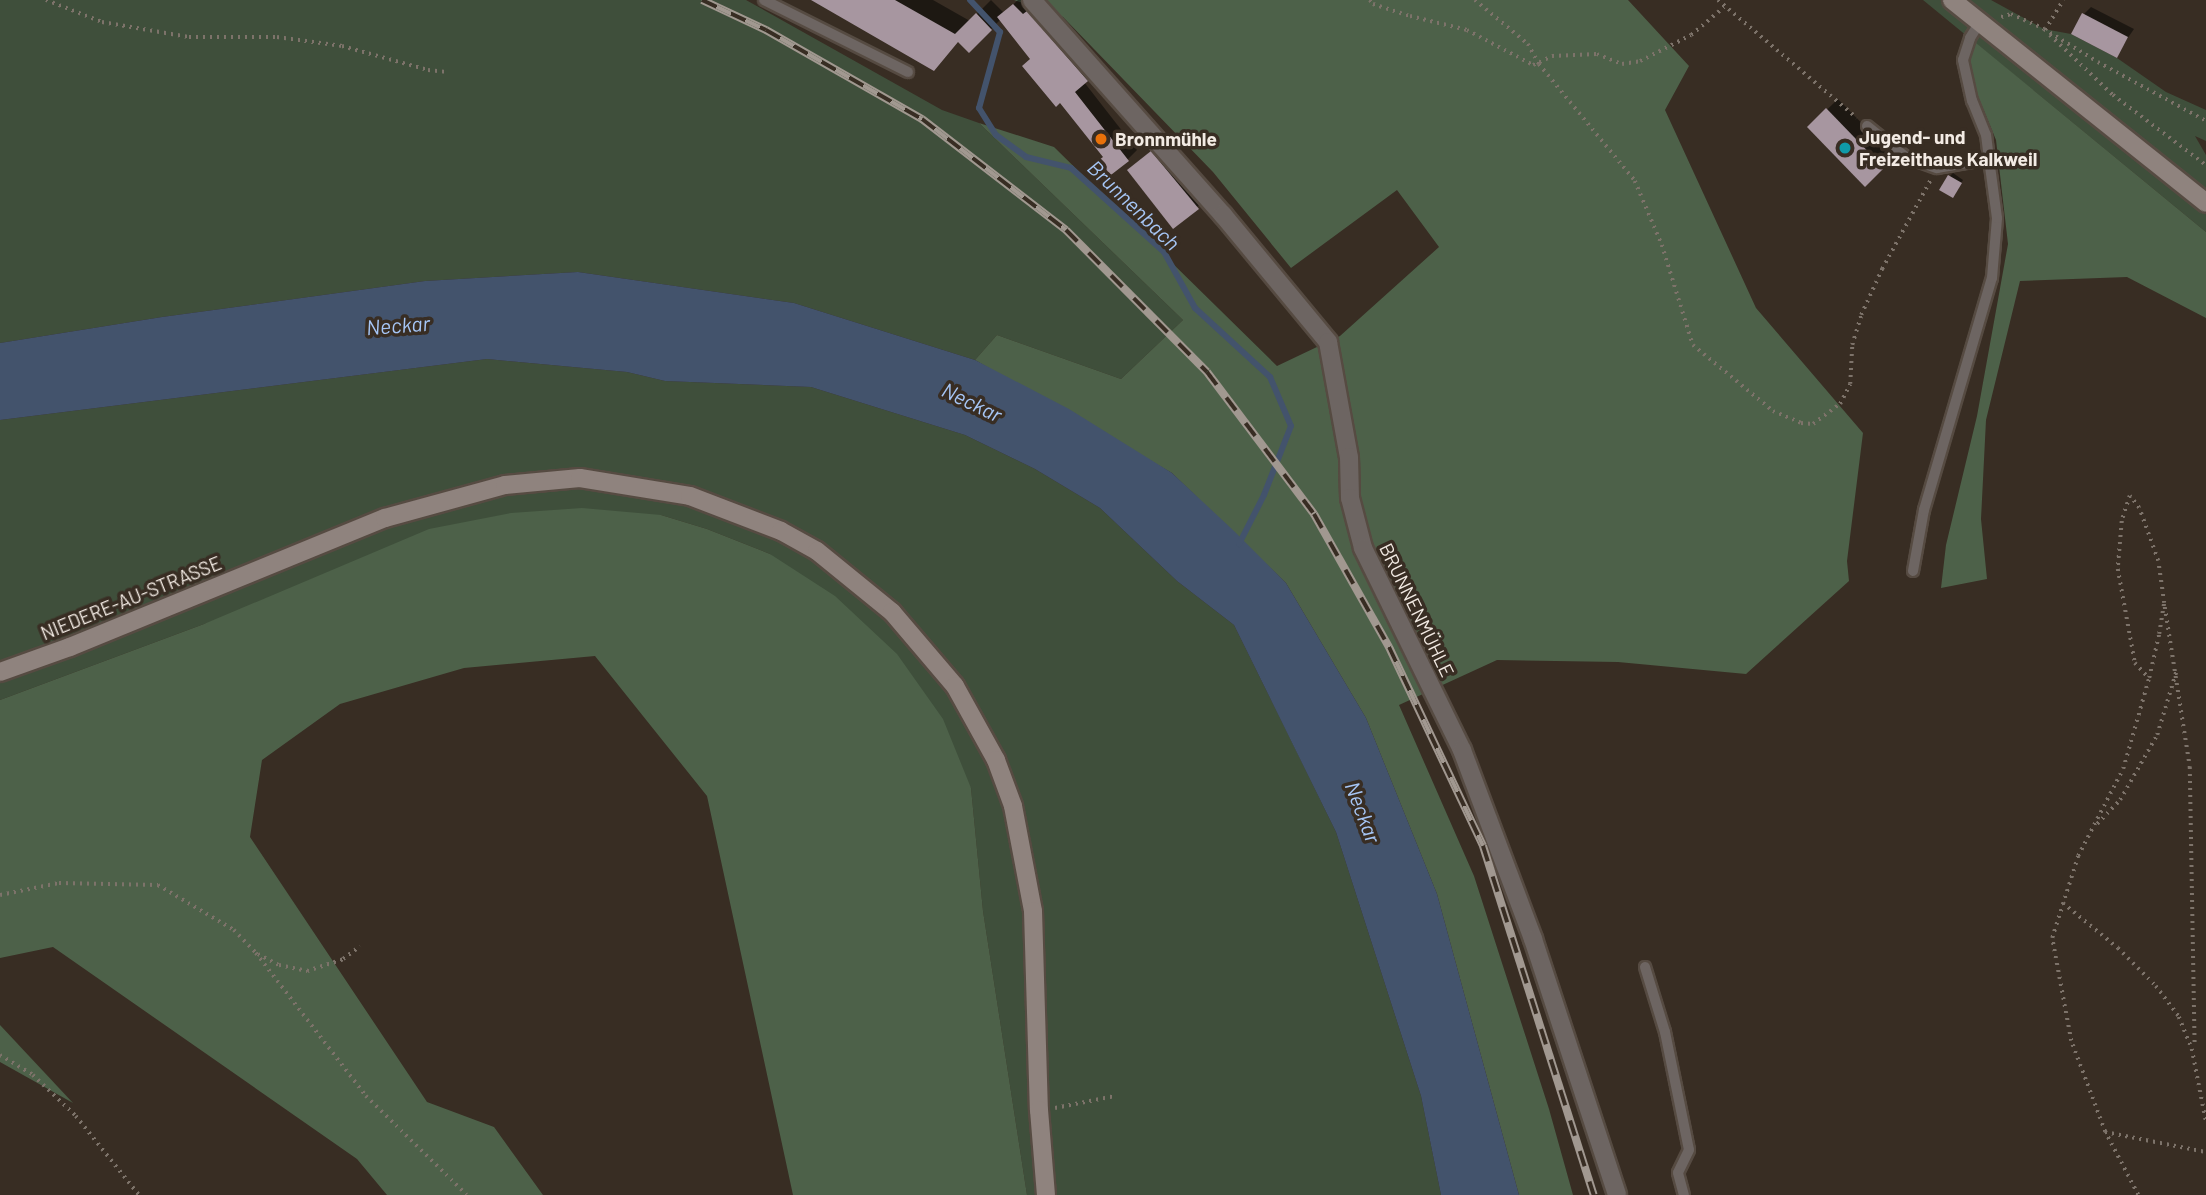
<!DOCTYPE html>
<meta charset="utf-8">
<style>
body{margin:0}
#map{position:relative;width:2206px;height:1195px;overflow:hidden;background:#382d23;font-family:Barlow,sans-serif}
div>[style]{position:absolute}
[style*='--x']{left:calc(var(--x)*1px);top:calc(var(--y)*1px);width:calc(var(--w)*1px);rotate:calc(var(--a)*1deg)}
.green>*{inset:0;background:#3f4f3b}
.forest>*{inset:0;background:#4d6149}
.water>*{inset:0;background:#43536c}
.shadow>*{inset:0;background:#0007}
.stream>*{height:6px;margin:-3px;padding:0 3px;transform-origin:3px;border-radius:3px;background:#43536c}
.building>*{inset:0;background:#a796a0}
.path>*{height:3.5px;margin-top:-1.75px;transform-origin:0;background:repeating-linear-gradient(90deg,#7d736a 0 2px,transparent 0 7px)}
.roads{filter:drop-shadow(2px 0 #564b42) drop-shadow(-2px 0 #564b42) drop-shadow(0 2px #564b42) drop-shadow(0 -2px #564b42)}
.lane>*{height:10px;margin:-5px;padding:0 5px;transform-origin:5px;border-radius:5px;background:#6d6562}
.street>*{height:18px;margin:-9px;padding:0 9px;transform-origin:9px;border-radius:9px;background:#6d6562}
.secondary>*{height:18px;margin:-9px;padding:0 9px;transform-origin:9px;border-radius:9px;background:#8f837e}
.rail>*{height:8px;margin-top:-4px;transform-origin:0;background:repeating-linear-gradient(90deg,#382d23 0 16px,#a19890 0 32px);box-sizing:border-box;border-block:2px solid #a19890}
.dots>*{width:19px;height:19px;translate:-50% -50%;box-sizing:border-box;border:4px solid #382d23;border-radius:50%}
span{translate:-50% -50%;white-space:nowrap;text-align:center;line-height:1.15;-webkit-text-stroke:7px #382d23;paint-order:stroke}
.poi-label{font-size:19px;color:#f3ebe4;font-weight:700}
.left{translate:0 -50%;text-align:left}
.street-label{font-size:19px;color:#f3ebe4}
.water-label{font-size:21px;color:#a6c6f6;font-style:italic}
</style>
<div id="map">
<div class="green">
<i style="clip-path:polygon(0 0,746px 0,942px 110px,979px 123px,1183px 320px,1121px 379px,997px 335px,975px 360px,794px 303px,578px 272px,425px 281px,162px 317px,0 343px)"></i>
<i style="clip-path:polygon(1923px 0,1991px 0,2044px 29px,2071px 34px,2117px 58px,2166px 92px,2206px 110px,2206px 141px,2195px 136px,2206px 155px,2206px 232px)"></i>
<i style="clip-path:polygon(487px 359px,627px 372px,665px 381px,811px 387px,965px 435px,1035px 469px,1100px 508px,1177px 581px,1234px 625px,1289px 736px,1336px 832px,1421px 1096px,1441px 1195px,1027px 1195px,983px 911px,971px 788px,770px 554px,707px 529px,661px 515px,204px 624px,0 700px,0 420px)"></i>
</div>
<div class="forest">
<i style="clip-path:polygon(1014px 0,1628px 0,1689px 66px,1665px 110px,1756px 308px,1863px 433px,1847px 561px,1849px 581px,1746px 674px,1618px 662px,1497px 660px,1399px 705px,1474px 876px,1549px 1109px,1573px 1195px,1519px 1195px,1437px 894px,1366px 718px,1286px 583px,1172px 473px,975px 360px,997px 335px,1121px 379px,1183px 320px,979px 123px,1054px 147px,1277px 366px,1340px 336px,1439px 247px,1397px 190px,1291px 268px,1213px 172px,1063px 17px)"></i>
<i style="clip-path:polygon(1970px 38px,2206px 232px,2206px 318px,2127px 277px,2020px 281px,1986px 420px,1981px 519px,1987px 579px,1941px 588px,1946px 545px,1977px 416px,2008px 244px,1996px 140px,1963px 60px)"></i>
<i style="clip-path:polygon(582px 508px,661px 515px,707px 529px,770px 554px,835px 596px,897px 654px,943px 719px,971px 788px,983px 911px,1027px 1195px,793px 1195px,707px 796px,595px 656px,464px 668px,340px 704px,262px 760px,250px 837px,427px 1102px,494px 1127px,543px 1195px,387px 1195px,357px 1159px,53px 947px,0 958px,0 700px,204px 624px,429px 529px,511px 513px)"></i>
<i style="clip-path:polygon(0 1025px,73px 1103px,0 1062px)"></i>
</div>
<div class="water">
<i style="clip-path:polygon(578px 272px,794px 303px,975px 360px,1069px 409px,1172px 473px,1234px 531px,1286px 583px,1366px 718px,1437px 894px,1519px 1195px,1441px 1195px,1421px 1096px,1336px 832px,1234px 625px,1177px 581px,1100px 508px,1035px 469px,965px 435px,811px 387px,665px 381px,627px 372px,487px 359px,0 420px,0 343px,162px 317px,425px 281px)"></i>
</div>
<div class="shadow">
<i style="clip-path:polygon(814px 0,933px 0,970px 21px,991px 0,1004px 13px,1018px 0,1028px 0,1097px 70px,1084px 82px,1137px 150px,1128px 159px,1104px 157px,1001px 19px,969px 51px,959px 41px)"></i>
<i style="clip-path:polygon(2091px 7px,2134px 29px,2116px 55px,2084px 14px)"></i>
<i style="clip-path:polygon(1838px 99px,1894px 156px,1865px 184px,1809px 127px)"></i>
<i style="clip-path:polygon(1163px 141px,1208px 196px,1197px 207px,1129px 170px)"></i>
<i style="clip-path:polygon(1953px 173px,1963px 180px,1955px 193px,1950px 176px)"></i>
</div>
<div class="stream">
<i style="--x:970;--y:0;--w:44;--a:46.8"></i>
<i style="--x:1000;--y:32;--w:79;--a:105.4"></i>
<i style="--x:979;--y:108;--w:32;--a:58"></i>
<i style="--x:996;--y:135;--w:37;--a:36"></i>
<i style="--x:1026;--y:157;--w:46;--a:13.7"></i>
<i style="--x:1071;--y:168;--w:125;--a:42.1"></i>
<i style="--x:1164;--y:252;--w:64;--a:61"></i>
<i style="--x:1195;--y:308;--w:102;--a:42.6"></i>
<i style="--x:1270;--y:377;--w:53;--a:66.8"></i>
<i style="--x:1291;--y:426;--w:74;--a:111.4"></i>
<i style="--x:1264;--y:495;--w:55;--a:117"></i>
</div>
<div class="building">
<i style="clip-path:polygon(811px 0,895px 0,955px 34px,976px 13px,992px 30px,969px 53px,958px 42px,934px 71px)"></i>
<i style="clip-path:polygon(1013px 4px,1023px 14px,1027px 11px,1088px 81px,1075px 92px,1129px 161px,1107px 178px,1095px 163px,1103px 157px,1060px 103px,1056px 107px,1022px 66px,1030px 59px,997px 17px)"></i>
<i style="clip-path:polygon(2082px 13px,2128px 37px,2117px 58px,2071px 34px)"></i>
<i style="clip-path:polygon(1826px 108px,1884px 168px,1865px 187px,1807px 127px)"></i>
<i style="clip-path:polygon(1151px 151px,1199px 209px,1173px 229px,1127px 170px)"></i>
<i style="clip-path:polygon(1948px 175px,1962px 183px,1953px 198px,1939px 190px)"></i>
</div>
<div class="path">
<i style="--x:46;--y:0;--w:60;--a:21.4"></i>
<i style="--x:102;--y:22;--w:88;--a:9.8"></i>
<i style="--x:189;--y:37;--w:88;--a:0"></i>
<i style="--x:277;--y:37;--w:66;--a:7.9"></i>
<i style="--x:342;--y:46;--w:89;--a:15.6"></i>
<i style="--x:428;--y:70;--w:18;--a:6"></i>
<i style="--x:1370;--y:0;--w:5;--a:53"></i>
<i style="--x:1373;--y:4;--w:39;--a:18"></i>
<i style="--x:1410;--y:16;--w:59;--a:13.8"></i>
<i style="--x:1467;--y:30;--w:75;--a:27.9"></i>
<i style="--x:1533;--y:65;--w:21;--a:-25"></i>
<i style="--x:1552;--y:56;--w:45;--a:-2.5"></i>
<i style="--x:1597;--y:54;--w:27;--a:22"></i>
<i style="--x:1622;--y:64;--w:18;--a:-9"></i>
<i style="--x:1640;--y:61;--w:57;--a:-27"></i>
<i style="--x:1691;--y:35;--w:43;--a:-40.3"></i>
<i style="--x:1475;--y:0;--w:69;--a:39.7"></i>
<i style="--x:1528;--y:44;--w:23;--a:61"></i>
<i style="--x:1539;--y:64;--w:151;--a:50.6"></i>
<i style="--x:1635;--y:181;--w:69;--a:67.1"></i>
<i style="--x:1662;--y:245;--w:105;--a:72.8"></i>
<i style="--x:1693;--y:345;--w:104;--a:39.5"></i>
<i style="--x:1773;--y:411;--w:30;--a:23"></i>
<i style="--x:1801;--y:423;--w:12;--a:5"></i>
<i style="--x:1813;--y:424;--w:34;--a:-37"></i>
<i style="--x:1840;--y:404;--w:22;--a:-63"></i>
<i style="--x:1850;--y:384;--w:39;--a:-87"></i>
<i style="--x:1852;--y:345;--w:31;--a:-73"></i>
<i style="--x:1861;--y:315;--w:51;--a:-65.5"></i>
<i style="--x:1882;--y:269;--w:102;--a:-61.4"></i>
<i style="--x:1718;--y:0;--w:182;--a:40.3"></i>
<i style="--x:2001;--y:17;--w:10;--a:-17"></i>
<i style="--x:2011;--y:14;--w:36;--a:24"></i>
<i style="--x:2044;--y:29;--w:63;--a:31.4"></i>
<i style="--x:2098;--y:62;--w:123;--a:28.6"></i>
<i style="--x:2045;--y:30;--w:35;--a:-59"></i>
<i style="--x:2050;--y:35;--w:87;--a:43.6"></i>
<i style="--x:2113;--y:95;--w:116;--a:37"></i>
<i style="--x:2165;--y:607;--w:162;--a:81.1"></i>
<i style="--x:2190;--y:767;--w:277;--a:89"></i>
<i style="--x:2097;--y:824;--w:33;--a:-46"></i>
<i style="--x:2120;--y:800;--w:75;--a:-60.4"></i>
<i style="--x:2157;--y:735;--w:66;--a:-73.2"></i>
<i style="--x:0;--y:895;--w:60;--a:-11.5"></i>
<i style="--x:59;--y:883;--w:99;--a:1.2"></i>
<i style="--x:158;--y:885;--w:88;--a:30.6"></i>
<i style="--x:234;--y:930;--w:32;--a:46"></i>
<i style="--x:256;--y:953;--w:180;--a:52.4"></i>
<i style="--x:366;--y:1096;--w:141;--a:44.4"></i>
<i style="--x:2063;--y:903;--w:71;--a:39.3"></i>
<i style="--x:2118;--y:948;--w:54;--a:45"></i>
<i style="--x:2156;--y:986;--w:39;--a:53"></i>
<i style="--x:2179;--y:1017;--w:35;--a:68"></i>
<i style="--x:2192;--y:1049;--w:73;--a:79"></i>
<i style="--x:258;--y:954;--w:24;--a:28"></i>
<i style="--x:279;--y:965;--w:29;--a:12"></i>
<i style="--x:307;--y:971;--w:38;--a:-18"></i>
<i style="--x:343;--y:959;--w:21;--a:-37"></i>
<i style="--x:0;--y:1055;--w:39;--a:31"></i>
<i style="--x:33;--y:1075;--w:59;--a:43.6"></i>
<i style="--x:76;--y:1116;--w:101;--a:51.4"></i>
<i style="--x:1055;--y:1108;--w:61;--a:-11.3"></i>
<i style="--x:2105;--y:1132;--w:103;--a:11.2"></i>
<i style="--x:2138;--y:1195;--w:71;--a:-117.6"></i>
<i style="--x:2105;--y:1132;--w:97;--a:-110.5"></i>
<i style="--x:2071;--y:1041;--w:105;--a:-100.5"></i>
<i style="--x:2052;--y:938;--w:86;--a:-72.4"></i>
<i style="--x:2078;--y:856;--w:98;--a:-62.7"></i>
<i style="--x:2123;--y:769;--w:95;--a:-74.1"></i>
<i style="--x:2149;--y:678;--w:45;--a:-77.2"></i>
<i style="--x:2159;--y:634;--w:31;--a:-81"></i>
<i style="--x:2164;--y:603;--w:42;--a:-98.1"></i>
<i style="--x:2158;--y:561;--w:56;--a:-109.7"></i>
<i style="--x:2139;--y:508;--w:15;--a:-127"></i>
<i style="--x:2130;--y:496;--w:26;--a:108"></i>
<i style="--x:2122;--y:521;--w:48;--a:94.8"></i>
<i style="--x:2118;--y:569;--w:96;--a:79.7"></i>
<i style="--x:2135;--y:663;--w:21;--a:47"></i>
</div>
<div class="roads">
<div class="lane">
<i style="--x:764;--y:0;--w:161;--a:26.6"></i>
<i style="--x:1867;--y:126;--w:50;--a:38.5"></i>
<i style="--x:1906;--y:157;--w:33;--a:20"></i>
<i style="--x:1937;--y:168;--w:53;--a:-9.8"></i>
<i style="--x:1913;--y:571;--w:62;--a:-79.8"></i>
<i style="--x:1924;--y:510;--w:242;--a:-73.7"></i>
<i style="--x:1992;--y:278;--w:60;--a:-85.2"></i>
<i style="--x:1997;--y:218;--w:60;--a:-97.7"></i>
<i style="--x:1989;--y:159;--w:24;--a:-97"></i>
<i style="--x:1986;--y:135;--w:37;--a:-112"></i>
<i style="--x:1972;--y:101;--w:42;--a:-102.4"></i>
<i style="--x:1963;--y:60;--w:23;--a:-72"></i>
<i style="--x:1970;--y:38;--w:19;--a:-58"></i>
<i style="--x:1645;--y:967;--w:68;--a:72.9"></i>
<i style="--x:1665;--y:1032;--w:120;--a:78.5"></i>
<i style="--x:1689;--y:1150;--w:25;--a:116"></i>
<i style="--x:1678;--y:1173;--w:23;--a:75"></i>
</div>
<div class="street">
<i style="--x:1032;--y:0;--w:288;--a:48.4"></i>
<i style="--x:1223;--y:215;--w:165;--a:50.4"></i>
<i style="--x:1328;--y:342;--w:117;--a:79.7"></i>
<i style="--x:1349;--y:457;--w:41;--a:88.6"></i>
<i style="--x:1350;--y:498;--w:52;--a:75.4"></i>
<i style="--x:1363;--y:548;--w:225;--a:63.9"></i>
<i style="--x:1462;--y:750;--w:202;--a:69.4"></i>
<i style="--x:1533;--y:939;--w:269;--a:71.8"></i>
</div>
<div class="secondary">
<i style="--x:1952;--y:0;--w:325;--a:38.6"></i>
<i style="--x:0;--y:672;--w:74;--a:-19.7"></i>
<i style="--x:70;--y:647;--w:340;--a:-22.3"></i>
<i style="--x:385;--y:518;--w:124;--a:-15.4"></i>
<i style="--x:505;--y:485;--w:75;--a:-5.3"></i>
<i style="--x:580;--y:478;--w:111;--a:9.3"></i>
<i style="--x:690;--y:496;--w:97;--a:21"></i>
<i style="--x:781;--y:531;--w:41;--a:29.1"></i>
<i style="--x:817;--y:551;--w:97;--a:39.1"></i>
<i style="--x:892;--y:612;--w:97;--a:49.6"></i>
<i style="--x:955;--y:686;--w:85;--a:61"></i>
<i style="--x:996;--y:760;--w:49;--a:69.7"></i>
<i style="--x:1013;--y:806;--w:107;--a:79.2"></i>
<i style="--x:1033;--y:911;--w:199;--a:88.3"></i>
<i style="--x:1039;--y:1110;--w:85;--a:85.3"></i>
</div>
</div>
<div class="rail">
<i style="--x:702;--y:0;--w:71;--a:25.1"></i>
<i style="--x:766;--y:30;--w:180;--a:29.7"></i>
<i style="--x:922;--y:119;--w:182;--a:37.6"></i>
<i style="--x:1066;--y:230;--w:200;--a:45.2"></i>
<i style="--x:1207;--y:372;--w:178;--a:53"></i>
<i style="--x:1314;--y:514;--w:153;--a:60.6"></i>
<i style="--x:1389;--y:647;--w:220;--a:64.7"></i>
<i style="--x:1483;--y:846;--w:366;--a:72.4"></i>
</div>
<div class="dots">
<i style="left:1101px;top:139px;background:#e8710a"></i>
<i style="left:1845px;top:148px;background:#0f9aa8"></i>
</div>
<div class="poi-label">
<span class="left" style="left:1859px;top:148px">Jugend- und<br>Freizeithaus Kalkweil</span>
<span class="left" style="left:1115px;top:139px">Bronnmühle</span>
</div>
<div class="street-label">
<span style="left:131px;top:598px;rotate:-22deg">NIEDERE-AU-STRASSE</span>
<span style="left:1417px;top:610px;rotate:64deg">BRUNNENMÜHLE</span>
</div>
<div class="water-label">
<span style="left:1134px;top:205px;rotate:44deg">Brunnenbach</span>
<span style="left:398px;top:325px;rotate:-4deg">Neckar</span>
<span style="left:972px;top:402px;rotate:26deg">Neckar</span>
<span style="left:1363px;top:812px;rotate:69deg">Neckar</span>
</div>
</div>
